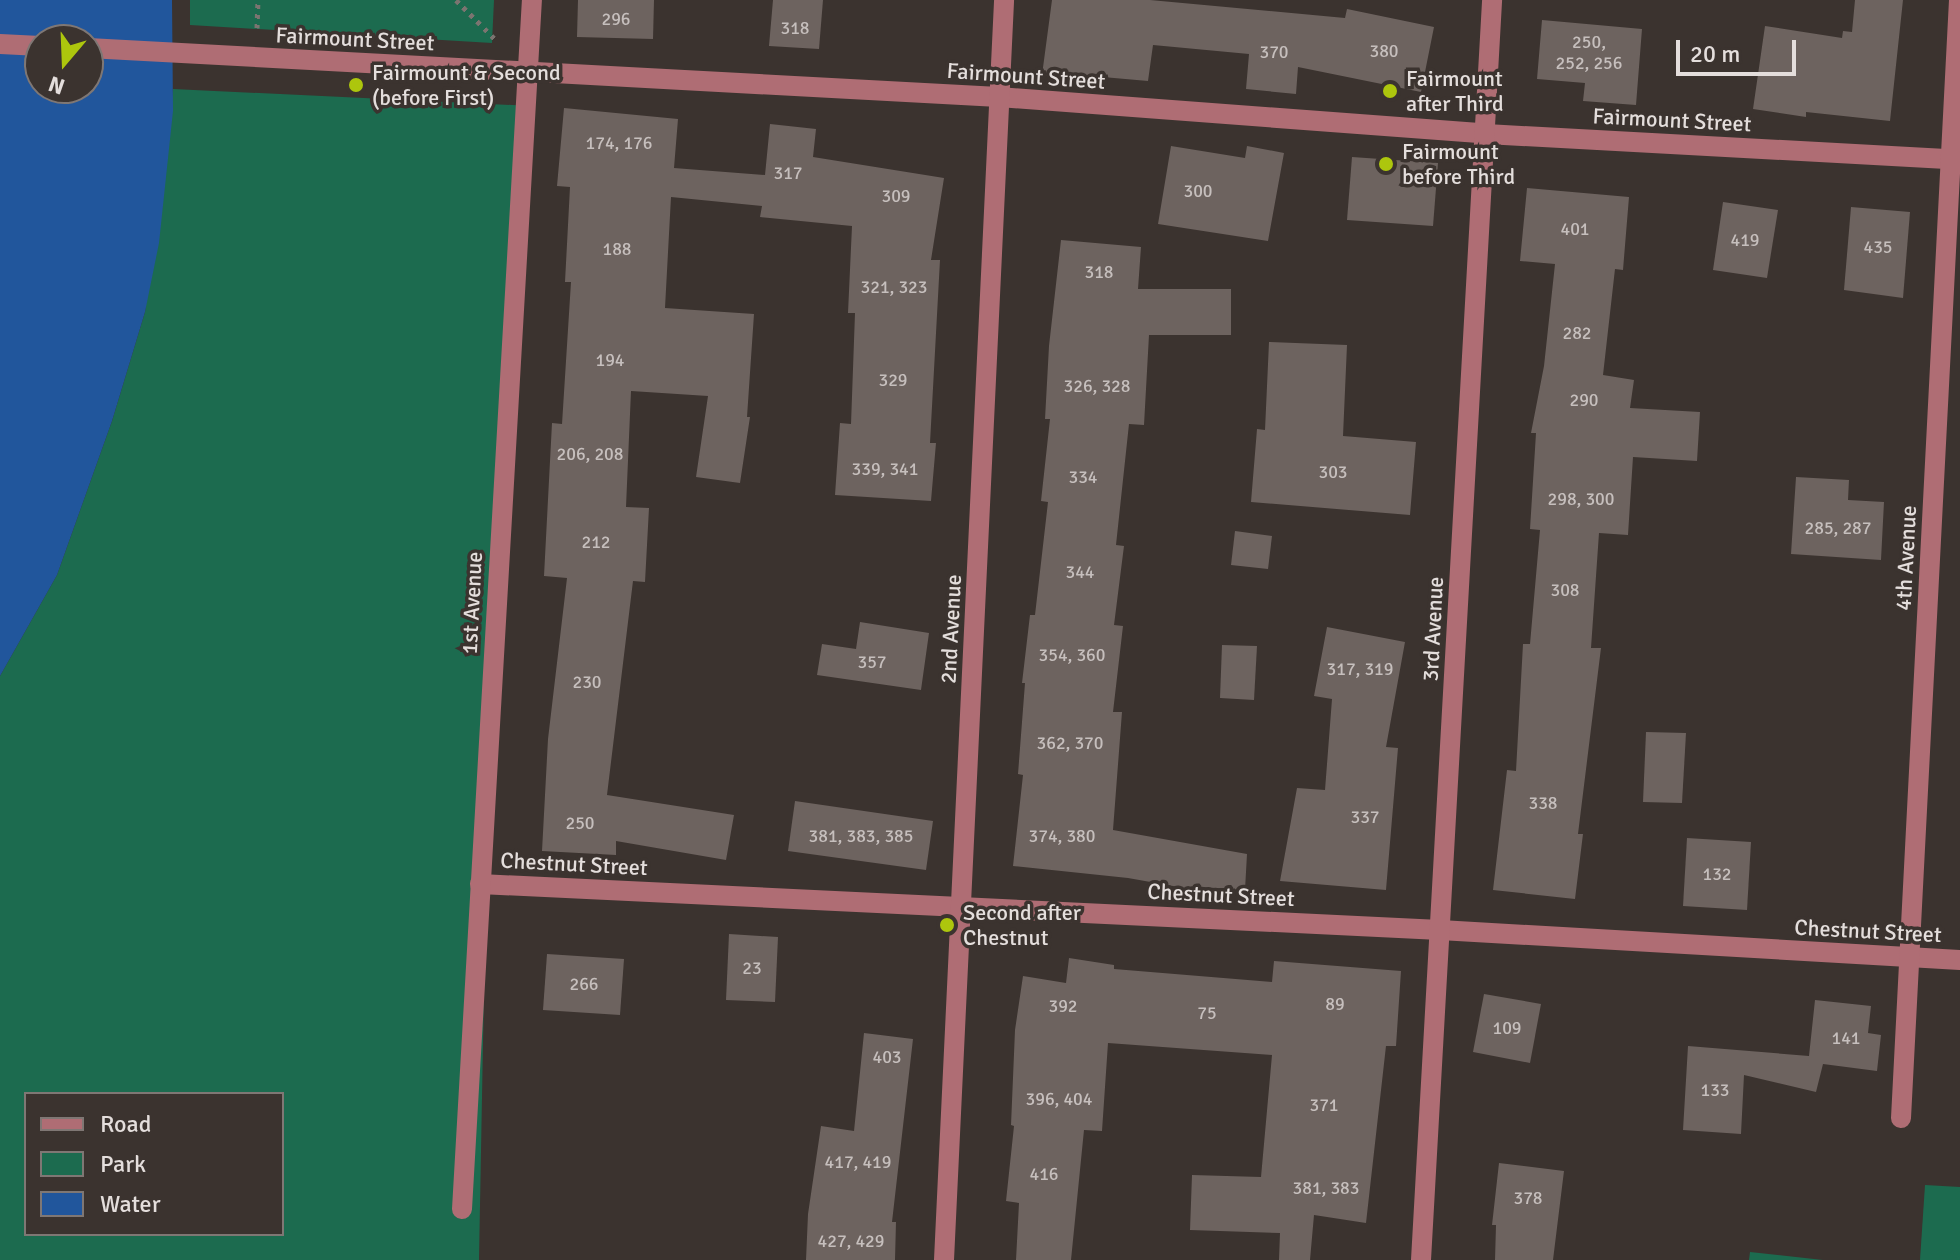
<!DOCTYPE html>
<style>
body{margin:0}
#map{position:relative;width:1960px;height:1260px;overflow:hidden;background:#3b332f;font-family:Signika,sans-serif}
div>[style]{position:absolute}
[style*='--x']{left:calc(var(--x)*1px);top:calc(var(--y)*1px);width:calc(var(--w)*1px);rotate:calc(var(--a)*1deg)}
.green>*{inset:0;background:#1c6b4f}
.water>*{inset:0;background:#21569c}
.building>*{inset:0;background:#6d635f}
.path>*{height:5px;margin-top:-2.5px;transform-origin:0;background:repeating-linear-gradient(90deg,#7b7470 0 4px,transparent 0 10px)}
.minor>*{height:20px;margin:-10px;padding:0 10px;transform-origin:10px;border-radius:10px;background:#af6d74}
.dots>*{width:22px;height:22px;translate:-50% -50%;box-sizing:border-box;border:4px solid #3b332f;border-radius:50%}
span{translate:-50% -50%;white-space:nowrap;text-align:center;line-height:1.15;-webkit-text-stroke:7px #3b332f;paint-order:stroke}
.number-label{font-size:18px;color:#c6bfbd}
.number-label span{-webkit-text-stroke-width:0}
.street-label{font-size:22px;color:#e4dedc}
.poi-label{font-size:22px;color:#e4dedc}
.left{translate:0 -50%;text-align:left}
.legend{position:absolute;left:24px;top:1092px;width:260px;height:144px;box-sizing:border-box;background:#3b332f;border:2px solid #7f7774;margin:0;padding:10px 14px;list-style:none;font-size:24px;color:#e4dedc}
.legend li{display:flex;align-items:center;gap:16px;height:40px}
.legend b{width:40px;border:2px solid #7f7774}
.north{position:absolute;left:24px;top:24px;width:80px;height:80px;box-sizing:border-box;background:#3b332f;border:2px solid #7f7774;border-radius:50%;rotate:199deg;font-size:22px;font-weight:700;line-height:32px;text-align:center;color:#e4dedc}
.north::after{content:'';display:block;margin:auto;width:28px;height:36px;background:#adc60d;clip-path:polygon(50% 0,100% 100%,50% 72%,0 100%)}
.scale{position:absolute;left:1676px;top:40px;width:120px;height:36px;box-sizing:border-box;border:4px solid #e4dedc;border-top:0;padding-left:10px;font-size:24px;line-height:28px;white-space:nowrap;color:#e4dedc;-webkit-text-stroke:6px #3b332f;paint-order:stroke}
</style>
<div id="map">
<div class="green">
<i style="clip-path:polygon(190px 0,494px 0,492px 43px,190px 25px)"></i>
<i style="clip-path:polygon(evenodd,173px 89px,532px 106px,486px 881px,479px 1260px,0 1260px,0 676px,57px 575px,112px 421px,145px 312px,173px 89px,26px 1094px,282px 1094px,282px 1234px,26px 1234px,26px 1094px)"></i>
<i style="clip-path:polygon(1925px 1185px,1960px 1187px,1960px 1260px,1920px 1260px)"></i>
<i style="clip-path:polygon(1750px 1252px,1823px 1260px,1749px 1260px)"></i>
</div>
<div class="water">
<i style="clip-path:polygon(evenodd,0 0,172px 0,173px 111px,159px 243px,145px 312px,112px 421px,57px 575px,0 676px,0 0,40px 40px,88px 40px,88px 88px,40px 88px,40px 40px)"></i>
</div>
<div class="building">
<i style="clip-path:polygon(578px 0,654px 0,653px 39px,577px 37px)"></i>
<i style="clip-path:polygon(773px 0,823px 0,819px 49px,769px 46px)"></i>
<i style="clip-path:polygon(1052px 0,1150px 0,1345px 18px,1347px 9px,1434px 27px,1421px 92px,1298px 67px,1296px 94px,1246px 89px,1249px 54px,1153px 45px,1148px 81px,1080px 75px,1080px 80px,1042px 75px)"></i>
<i style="clip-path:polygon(1855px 0,1903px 0,1890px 121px,1806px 112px,1806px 117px,1753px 109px,1765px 26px,1842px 38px,1843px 31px,1852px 32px)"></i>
<i style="clip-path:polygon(1542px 20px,1642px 29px,1636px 105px,1583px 101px,1585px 83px,1537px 79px)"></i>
<i style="clip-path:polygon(564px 108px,678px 119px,674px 168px,765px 175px,770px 124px,816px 129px,813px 157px,944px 178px,931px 260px,940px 260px,930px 443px,936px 443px,931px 501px,835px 495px,840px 423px,851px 424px,855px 313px,848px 313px,852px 226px,760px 217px,762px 206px,671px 197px,665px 308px,754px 314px,747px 417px,750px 417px,740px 483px,696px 477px,708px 396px,631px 391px,626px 507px,649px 508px,645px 582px,633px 581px,607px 795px,734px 815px,726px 860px,616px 841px,616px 855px,542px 851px,548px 739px,567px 578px,544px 576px,552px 423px,562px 424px,571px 282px,565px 282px,570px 187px,557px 186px)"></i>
<i style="clip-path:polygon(1171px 146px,1245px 158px,1247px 146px,1284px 153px,1268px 241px,1158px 224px)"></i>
<i style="clip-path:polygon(1352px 157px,1438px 163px,1433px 226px,1347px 220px)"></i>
<i style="clip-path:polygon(1527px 188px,1629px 197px,1623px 270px,1615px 269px,1603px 375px,1634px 380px,1630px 408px,1700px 412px,1697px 461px,1633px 457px,1628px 535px,1599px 533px,1591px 648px,1601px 648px,1578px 834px,1583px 834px,1575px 899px,1493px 890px,1507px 770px,1516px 771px,1523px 644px,1530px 644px,1540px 530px,1530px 529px,1536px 433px,1531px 433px,1544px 366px,1555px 264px,1520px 261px)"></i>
<i style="clip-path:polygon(1723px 202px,1778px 210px,1767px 278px,1713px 270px)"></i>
<i style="clip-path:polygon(1851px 207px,1910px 212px,1903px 298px,1844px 290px)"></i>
<i style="clip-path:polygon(1061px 240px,1141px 247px,1138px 289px,1231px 289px,1231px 335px,1149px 335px,1144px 425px,1129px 424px,1116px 545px,1124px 546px,1114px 625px,1123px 626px,1113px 712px,1122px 712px,1113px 830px,1247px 854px,1245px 890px,1201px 887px,1201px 891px,1128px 878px,1013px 866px,1023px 775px,1018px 774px,1025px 683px,1022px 683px,1030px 615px,1035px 615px,1048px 502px,1041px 501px,1050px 419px,1045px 419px,1049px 346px)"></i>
<i style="clip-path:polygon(1269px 342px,1347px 345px,1343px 436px,1416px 442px,1410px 515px,1251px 502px,1257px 429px,1265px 430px)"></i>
<i style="clip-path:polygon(1796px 477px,1849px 480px,1848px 500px,1884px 502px,1881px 560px,1791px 554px)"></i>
<i style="clip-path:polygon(1235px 531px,1272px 536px,1268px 569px,1231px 565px)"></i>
<i style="clip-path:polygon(860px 622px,929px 633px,921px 690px,817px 675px,822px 644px,856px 649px)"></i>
<i style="clip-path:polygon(1327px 627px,1405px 642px,1386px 747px,1398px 748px,1386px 890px,1280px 881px,1297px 788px,1325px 790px,1332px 699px,1314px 696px)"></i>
<i style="clip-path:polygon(1222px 645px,1257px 646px,1254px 700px,1220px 698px)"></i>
<i style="clip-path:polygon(1646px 732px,1686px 733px,1682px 803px,1643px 802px)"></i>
<i style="clip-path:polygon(795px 801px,933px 821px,926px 870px,788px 851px)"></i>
<i style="clip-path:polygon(1687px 838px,1751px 842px,1747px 910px,1683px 906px)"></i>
<i style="clip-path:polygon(729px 934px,778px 937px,775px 1002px,726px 1000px)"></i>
<i style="clip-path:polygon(547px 954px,624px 959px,620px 1015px,543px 1010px)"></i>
<i style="clip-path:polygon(1069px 958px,1114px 965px,1114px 969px,1272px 982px,1274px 961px,1401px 971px,1396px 1046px,1386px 1046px,1366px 1223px,1314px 1215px,1310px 1260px,1279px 1260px,1280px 1233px,1190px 1230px,1192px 1175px,1261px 1177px,1272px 1055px,1108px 1043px,1102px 1131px,1084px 1130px,1071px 1260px,1016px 1260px,1019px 1203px,1006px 1201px,1014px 1126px,1011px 1125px,1015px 1030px,1023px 976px,1066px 983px)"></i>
<i style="clip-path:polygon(1484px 994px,1541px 1004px,1530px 1063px,1473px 1052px)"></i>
<i style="clip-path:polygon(1815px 1000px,1871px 1006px,1868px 1033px,1881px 1035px,1877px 1071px,1823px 1064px,1816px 1092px,1744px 1075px,1741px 1134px,1683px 1130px,1688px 1046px,1809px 1056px)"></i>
<i style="clip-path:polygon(864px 1033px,913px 1039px,892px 1222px,896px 1222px,895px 1260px,806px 1260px,808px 1214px,821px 1126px,854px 1131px)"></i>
<i style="clip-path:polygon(1499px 1163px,1564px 1171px,1553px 1260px,1495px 1260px,1496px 1225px,1492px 1225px)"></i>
</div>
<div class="path">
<i style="--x:456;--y:0;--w:54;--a:45"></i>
<i style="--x:257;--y:28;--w:28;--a:-88"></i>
</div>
<div class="minor">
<i style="--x:0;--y:44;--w:40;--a:2.9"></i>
<i style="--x:88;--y:48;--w:912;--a:3.08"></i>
<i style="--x:999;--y:97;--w:488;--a:4.3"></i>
<i style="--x:1486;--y:134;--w:475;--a:3.1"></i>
<i style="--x:480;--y:884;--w:961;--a:2.74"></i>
<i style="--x:1440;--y:930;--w:521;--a:3.3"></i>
<i style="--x:1901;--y:1118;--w:1120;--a:-87.03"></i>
<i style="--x:462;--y:1209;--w:1211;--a:-86.69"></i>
<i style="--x:944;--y:1260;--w:1261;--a:-87.27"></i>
<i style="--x:1421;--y:1260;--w:1262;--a:-86.77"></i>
</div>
<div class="dots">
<i style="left:356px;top:85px;background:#adc60d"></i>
<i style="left:1390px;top:91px;background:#adc60d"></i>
<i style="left:1386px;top:164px;background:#adc60d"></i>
<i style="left:947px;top:925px;background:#adc60d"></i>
</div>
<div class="number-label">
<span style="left:616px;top:19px">296</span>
<span style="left:795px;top:28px">318</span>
<span style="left:1589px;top:53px">250,<br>252, 256</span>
<span style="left:1384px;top:51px">380</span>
<span style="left:1274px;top:52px">370</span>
<span style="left:619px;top:143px">174, 176</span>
<span style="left:788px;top:173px">317</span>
<span style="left:1198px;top:191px">300</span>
<span style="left:896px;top:196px">309</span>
<span style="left:1575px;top:229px">401</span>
<span style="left:1745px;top:240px">419</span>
<span style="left:1878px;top:247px">435</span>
<span style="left:617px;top:249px">188</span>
<span style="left:1099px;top:272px">318</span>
<span style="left:894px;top:287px">321, 323</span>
<span style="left:1577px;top:333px">282</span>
<span style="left:610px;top:360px">194</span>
<span style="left:893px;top:380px">329</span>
<span style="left:1097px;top:386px">326, 328</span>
<span style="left:1584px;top:400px">290</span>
<span style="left:590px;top:454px">206, 208</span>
<span style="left:885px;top:469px">339, 341</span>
<span style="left:1333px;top:472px">303</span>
<span style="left:1083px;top:477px">334</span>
<span style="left:1581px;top:499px">298, 300</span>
<span style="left:1838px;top:528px">285, 287</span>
<span style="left:596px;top:542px">212</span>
<span style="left:1080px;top:572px">344</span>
<span style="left:1565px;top:590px">308</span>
<span style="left:1072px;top:655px">354, 360</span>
<span style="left:872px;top:662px">357</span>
<span style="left:1360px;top:669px">317, 319</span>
<span style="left:587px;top:682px">230</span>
<span style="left:1070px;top:743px">362, 370</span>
<span style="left:1543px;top:803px">338</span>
<span style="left:1365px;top:817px">337</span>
<span style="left:580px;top:823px">250</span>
<span style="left:861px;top:836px">381, 383, 385</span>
<span style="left:1062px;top:836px">374, 380</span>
<span style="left:1717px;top:874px">132</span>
<span style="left:752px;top:968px">23</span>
<span style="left:584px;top:984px">266</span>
<span style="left:1335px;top:1004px">89</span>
<span style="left:1063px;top:1006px">392</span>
<span style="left:1207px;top:1013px">75</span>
<span style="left:1507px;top:1028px">109</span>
<span style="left:1846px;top:1038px">141</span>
<span style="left:887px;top:1057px">403</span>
<span style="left:1715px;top:1090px">133</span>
<span style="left:1059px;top:1099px">396, 404</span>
<span style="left:1324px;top:1105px">371</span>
<span style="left:858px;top:1162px">417, 419</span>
<span style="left:1044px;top:1174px">416</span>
<span style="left:1326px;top:1188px">381, 383</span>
<span style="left:1528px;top:1198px">378</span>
<span style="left:851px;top:1241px">427, 429</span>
</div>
<div class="street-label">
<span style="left:355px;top:39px;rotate:3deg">Fairmount Street</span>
<span style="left:1026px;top:76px;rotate:4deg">Fairmount Street</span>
<span style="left:1672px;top:120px;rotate:3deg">Fairmount Street</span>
<span style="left:1906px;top:558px;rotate:-87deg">4th Avenue</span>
<span style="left:472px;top:603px;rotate:-87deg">1st Avenue</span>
<span style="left:951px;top:629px;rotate:-87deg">2nd Avenue</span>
<span style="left:1433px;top:629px;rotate:-87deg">3rd Avenue</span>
<span style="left:574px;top:864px;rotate:3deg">Chestnut Street</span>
<span style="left:1221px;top:895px;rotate:3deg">Chestnut Street</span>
<span style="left:1868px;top:931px;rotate:3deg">Chestnut Street</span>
</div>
<div class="poi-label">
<span class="left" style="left:372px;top:85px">Fairmount &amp; Second<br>(before First)</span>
<span class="left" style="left:1406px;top:91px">Fairmount<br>after Third</span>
<span class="left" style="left:1402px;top:164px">Fairmount<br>before Third</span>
<span class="left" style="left:963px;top:925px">Second after<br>Chestnut</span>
</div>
<ul class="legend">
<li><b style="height:10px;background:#af6d74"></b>Road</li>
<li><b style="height:22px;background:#1c6b4f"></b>Park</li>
<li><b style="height:22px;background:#21569c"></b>Water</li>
</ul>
<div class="north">N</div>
<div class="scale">20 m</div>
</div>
